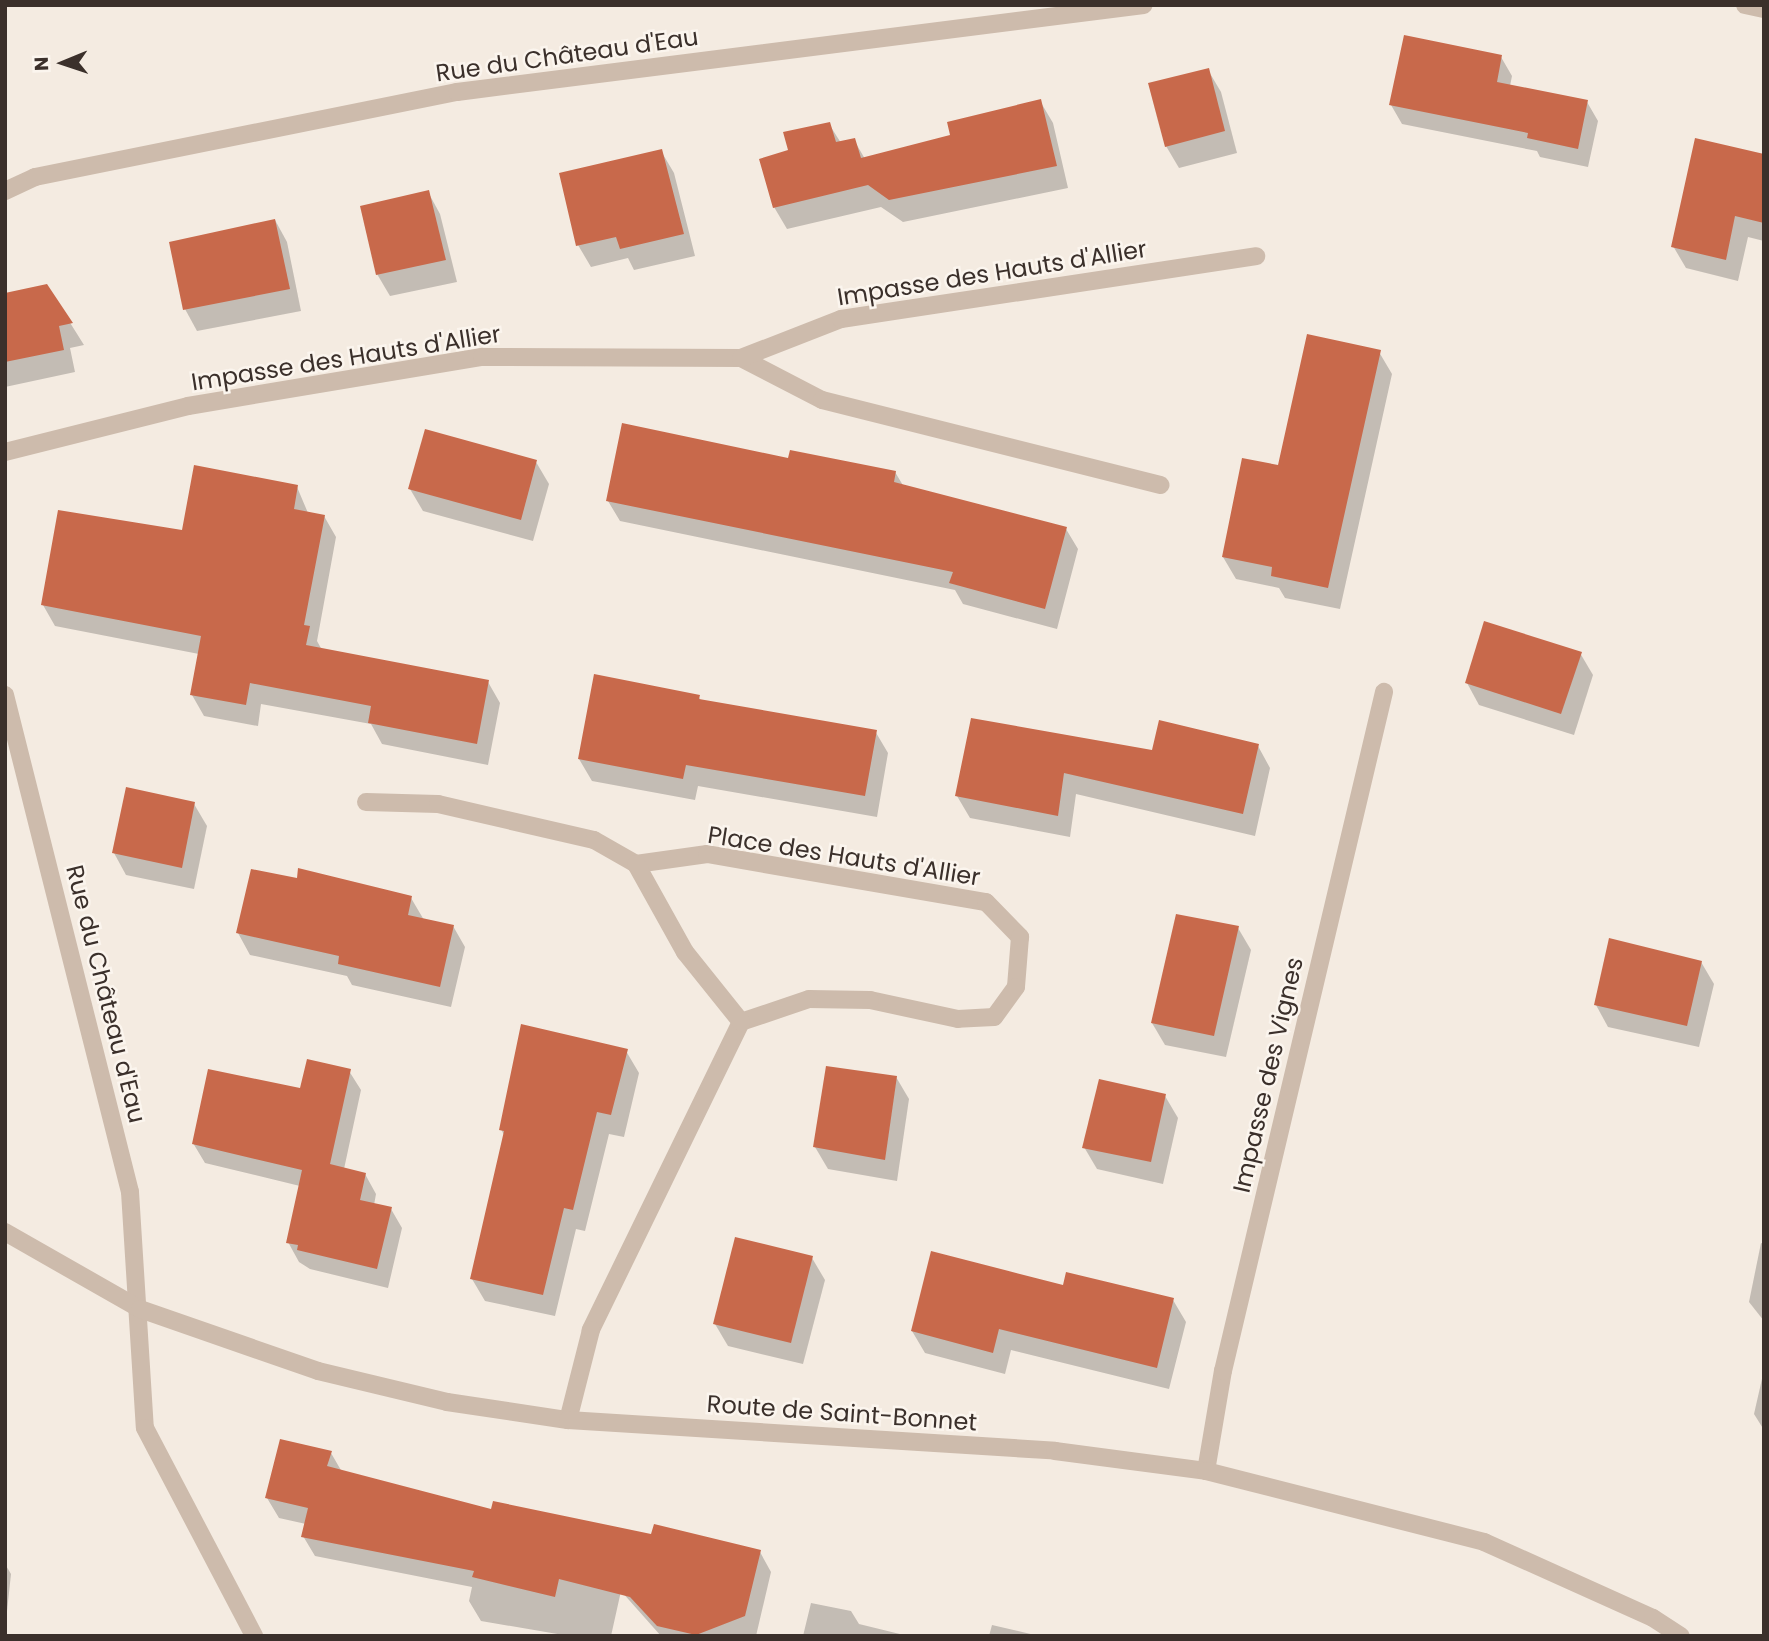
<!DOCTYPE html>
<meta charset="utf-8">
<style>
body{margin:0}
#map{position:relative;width:1769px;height:1641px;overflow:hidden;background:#f4ebe1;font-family:Poppins,sans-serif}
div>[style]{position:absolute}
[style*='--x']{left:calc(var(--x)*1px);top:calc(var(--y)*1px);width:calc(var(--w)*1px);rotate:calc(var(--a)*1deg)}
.shadow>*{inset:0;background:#0003}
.building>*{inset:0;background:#c8694b}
.minor>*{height:18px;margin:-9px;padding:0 9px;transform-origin:9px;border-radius:9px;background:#cdbbac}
.tertiary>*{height:18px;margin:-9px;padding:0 9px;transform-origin:9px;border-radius:9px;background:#cdbbac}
span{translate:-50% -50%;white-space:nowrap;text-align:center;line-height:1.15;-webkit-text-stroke:5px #fbf5ee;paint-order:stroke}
.street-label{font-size:24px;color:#3b302b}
.frame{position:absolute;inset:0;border:7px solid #3b302b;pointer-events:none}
.north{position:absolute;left:28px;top:28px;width:70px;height:70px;-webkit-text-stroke:5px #fbf5ee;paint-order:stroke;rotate:268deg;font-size:19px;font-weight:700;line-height:28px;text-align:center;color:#3b302b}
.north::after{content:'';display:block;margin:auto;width:24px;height:32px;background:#3b302b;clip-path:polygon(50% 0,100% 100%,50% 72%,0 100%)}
</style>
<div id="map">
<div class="shadow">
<i style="clip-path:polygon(1501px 57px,1512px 76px,1510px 86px,1587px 102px,1598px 121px,1588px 167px,1540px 157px,1537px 151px,1402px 124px,1391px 105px)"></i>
<i style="clip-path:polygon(1208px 70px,1221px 92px,1237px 153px,1179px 168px,1166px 146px)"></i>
<i style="clip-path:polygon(1040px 101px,1053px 123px,1068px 188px,903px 222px,881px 207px,787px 229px,774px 207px,790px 151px,829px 124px,841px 143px,854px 140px,865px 159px,952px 136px)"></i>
<i style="clip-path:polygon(661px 151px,674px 173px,695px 256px,634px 270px,628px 258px,591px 267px,578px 245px)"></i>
<i style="clip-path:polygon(1764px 156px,1764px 241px,1748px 237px,1738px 281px,1686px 268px,1673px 246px)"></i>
<i style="clip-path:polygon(428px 192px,440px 214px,457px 282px,390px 296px,377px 274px)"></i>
<i style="clip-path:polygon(275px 220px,287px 242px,301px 311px,197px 331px,185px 309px)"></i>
<i style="clip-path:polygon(47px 286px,84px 345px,70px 348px,75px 372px,5px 387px,5px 295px)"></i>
<i style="clip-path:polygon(1379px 352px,1392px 374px,1340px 609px,1285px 598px,1279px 588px,1236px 579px,1223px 557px,1279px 467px)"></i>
<i style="clip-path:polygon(790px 460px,895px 472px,904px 487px,1066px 529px,1078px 549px,1057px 629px,963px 604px,955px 590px,620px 521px,608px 501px)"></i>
<i style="clip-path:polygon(536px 462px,549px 484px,533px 541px,423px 511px,410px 489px)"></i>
<i style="clip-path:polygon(297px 487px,308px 513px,324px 516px,336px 537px,317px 641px,322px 650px,488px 682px,500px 703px,488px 765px,382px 744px,371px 724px,261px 704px,258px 726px,204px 716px,192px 695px,199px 654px,55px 626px,43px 605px,183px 532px)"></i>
<i style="clip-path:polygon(1580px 653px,1593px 675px,1574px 735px,1479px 705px,1467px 683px)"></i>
<i style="clip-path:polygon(699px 697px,701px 701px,875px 731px,888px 753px,877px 817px,698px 786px,695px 800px,592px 781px,579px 759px)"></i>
<i style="clip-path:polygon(1258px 746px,1270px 768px,1255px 836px,1076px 794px,1070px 837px,970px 818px,957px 796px,1153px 752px)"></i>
<i style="clip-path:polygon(194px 804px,207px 826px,194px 889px,126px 875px,114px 853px)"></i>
<i style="clip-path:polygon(411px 898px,424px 920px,453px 926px,465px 947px,451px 1007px,352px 985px,347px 976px,250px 955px,238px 933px)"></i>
<i style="clip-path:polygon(1238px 928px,1251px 950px,1226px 1057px,1165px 1045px,1152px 1023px)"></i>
<i style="clip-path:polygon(1701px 962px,1714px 984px,1699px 1047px,1608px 1027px,1596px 1005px)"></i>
<i style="clip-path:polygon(626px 1051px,639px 1073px,624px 1137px,609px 1134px,585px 1231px,576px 1229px,555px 1316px,485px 1301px,472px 1279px,505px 1137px,501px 1129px)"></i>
<i style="clip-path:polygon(349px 1071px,361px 1090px,344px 1169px,365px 1174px,376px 1194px,374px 1205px,391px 1209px,402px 1228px,388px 1288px,310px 1269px,299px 1262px,288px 1242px,300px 1186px,205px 1163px,193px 1143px)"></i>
<i style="clip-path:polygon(896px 1077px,909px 1099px,897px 1181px,828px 1169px,815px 1147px)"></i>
<i style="clip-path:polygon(1165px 1096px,1178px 1118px,1163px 1184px,1097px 1169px,1084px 1147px)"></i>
<i style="clip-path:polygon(1761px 1243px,1764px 1244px,1764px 1321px,1749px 1302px)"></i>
<i style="clip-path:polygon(812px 1258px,825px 1280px,803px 1364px,728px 1346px,715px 1324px)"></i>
<i style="clip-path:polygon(1065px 1287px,1173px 1300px,1186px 1322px,1169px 1389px,1011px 1350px,1005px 1374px,925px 1353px,912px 1331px)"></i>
<i style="clip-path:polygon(1764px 1370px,1764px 1430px,1754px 1414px)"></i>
<i style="clip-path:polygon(331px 1453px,342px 1472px,493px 1511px,760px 1552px,771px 1572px,756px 1636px,661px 1636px,621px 1591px,611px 1636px,569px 1636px,481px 1621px,469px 1601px,472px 1587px,315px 1556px,303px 1536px,306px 1524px,279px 1518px,267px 1498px)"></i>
<i style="clip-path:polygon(5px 1564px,11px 1574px,5px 1630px)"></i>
<i style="clip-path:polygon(811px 1603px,851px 1611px,859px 1624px,908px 1636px,803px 1636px)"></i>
<i style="clip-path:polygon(992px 1625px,1039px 1636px,989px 1636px)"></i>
</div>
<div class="building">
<i style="clip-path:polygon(1404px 35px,1502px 55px,1497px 82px,1588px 100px,1578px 149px,1527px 138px,1528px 133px,1389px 105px)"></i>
<i style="clip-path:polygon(1209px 68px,1225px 131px,1165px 147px,1148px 83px)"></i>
<i style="clip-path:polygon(1041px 99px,1057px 166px,889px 200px,868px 185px,773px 208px,759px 159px,788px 150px,783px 132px,830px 122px,836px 142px,855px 138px,861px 158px,950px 135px,947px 122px)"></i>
<i style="clip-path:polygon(1695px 138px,1764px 154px,1764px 223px,1735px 216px,1726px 260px,1671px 247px)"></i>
<i style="clip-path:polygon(662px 149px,684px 234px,620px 249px,616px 237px,576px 246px,559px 173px)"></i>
<i style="clip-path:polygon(429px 190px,446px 260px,376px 275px,360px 206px)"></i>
<i style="clip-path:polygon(275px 219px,290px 289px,183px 310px,169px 242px)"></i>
<i style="clip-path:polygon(47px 284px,73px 323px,59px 326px,64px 350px,5px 362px,5px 293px)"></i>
<i style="clip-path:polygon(1307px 334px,1381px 350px,1328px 588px,1271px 576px,1272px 567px,1222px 557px,1242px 458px,1278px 465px)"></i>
<i style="clip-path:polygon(622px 423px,788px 458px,790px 450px,896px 471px,894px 482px,1067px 527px,1045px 609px,949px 583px,953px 572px,606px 501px)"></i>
<i style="clip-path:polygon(425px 429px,537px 460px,521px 520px,408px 489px)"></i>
<i style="clip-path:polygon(194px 465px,298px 485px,294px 509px,325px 515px,304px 625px,310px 626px,306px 645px,489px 680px,477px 744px,368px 723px,371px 706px,250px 683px,246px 705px,190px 695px,201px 636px,41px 605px,58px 510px,182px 530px)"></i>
<i style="clip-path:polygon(1484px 621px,1582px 652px,1561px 714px,1465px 683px)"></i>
<i style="clip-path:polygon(594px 674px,700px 695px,699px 699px,877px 730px,865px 796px,686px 765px,683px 779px,578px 759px)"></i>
<i style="clip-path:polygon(971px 718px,1152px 750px,1159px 720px,1259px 744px,1243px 814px,1064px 773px,1058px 816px,955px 796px)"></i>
<i style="clip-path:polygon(126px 787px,195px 802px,182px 868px,112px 853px)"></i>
<i style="clip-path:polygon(298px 868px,412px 896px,408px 915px,454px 925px,440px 987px,338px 964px,339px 956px,236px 933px,251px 869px,297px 878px)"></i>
<i style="clip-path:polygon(1176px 914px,1239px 926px,1214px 1036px,1151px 1023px)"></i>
<i style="clip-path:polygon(1609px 938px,1702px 961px,1687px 1026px,1594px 1005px)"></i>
<i style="clip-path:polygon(521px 1024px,628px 1049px,611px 1115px,597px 1112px,573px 1210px,564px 1208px,543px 1295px,470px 1279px,504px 1131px,499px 1130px)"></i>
<i style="clip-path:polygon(307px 1059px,351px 1069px,330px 1164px,366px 1173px,360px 1200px,392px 1207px,377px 1269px,297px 1250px,298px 1245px,286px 1243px,302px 1170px,192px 1144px,208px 1069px,300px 1088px)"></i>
<i style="clip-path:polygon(826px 1066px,897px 1076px,885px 1160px,813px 1147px)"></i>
<i style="clip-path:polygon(1099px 1079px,1166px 1094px,1151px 1162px,1082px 1148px)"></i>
<i style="clip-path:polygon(735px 1237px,813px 1256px,791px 1343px,713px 1324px)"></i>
<i style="clip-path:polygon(931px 1251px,1063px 1285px,1066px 1272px,1174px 1298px,1157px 1368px,999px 1329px,993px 1353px,911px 1331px)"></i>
<i style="clip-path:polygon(280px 1439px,332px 1451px,327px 1466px,491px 1509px,493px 1501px,651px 1534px,654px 1524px,761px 1550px,745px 1616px,696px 1635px,657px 1626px,630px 1597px,559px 1579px,555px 1597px,472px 1577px,474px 1571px,301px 1537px,308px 1508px,265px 1498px)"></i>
</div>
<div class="minor">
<i style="--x:1745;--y:5;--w:19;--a:12"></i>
<i style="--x:5;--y:191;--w:33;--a:-25"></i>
<i style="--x:35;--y:177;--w:430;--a:-11.4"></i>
<i style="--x:457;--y:92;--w:692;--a:-7.22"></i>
<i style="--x:741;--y:358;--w:91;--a:27.4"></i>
<i style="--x:822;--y:400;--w:349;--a:14.1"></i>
<i style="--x:5;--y:452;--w:189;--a:-14.1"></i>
<i style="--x:188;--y:406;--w:298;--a:-9.5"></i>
<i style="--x:482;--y:357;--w:259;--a:0.2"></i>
<i style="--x:741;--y:358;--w:107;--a:-21.3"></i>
<i style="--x:841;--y:319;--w:420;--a:-8.6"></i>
<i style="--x:5;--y:695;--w:512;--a:75.88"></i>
<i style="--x:130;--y:1192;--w:236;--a:86.4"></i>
<i style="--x:145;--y:1428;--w:235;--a:62.3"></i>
<i style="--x:366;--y:802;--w:72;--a:1.6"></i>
<i style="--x:438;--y:804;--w:160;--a:13"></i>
<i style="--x:594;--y:840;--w:48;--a:29.7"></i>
<i style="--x:636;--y:864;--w:72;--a:-8"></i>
<i style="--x:707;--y:854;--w:283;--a:9.8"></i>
<i style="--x:986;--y:902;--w:49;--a:45.8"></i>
<i style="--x:1020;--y:937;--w:50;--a:94.6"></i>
<i style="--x:1016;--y:987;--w:37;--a:126"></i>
<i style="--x:994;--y:1017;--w:36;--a:177"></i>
<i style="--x:958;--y:1019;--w:90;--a:-167.8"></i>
<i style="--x:870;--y:1000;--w:61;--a:-179.1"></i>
<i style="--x:809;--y:999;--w:72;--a:161.3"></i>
<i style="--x:741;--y:1022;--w:343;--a:116"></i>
<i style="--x:591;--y:1330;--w:93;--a:104.3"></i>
<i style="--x:636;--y:864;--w:101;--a:60.9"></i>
<i style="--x:685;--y:952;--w:90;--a:51.3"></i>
<i style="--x:1206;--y:1471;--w:101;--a:-80.4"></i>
<i style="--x:1223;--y:1371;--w:698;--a:-76.66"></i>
</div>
<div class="tertiary">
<i style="--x:5;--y:1232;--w:155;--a:29.7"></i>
<i style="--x:140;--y:1309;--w:188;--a:19.2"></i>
<i style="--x:318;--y:1371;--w:133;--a:13.5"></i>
<i style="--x:447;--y:1402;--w:122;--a:8.5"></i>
<i style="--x:568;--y:1420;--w:488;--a:3.6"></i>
<i style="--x:1055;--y:1451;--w:152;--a:7.5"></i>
<i style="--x:1206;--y:1471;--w:287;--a:14.3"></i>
<i style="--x:1484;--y:1542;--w:185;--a:24.2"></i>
<i style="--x:1653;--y:1618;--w:33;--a:33"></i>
</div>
<div class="street-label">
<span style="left:567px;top:55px;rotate:-8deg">Rue du Château d'Eau</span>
<span style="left:992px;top:273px;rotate:-9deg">Impasse des Hauts d'Allier</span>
<span style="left:346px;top:358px;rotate:-9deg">Impasse des Hauts d'Allier</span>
<span style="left:844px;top:856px;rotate:9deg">Place des Hauts d'Allier</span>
<span style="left:106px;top:994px;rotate:76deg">Rue du Château d'Eau</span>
<span style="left:1268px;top:1075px;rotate:-77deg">Impasse des Vignes</span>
<span style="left:842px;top:1413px;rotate:4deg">Route de Saint-Bonnet</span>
</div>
<div class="frame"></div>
<div class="north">N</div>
</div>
